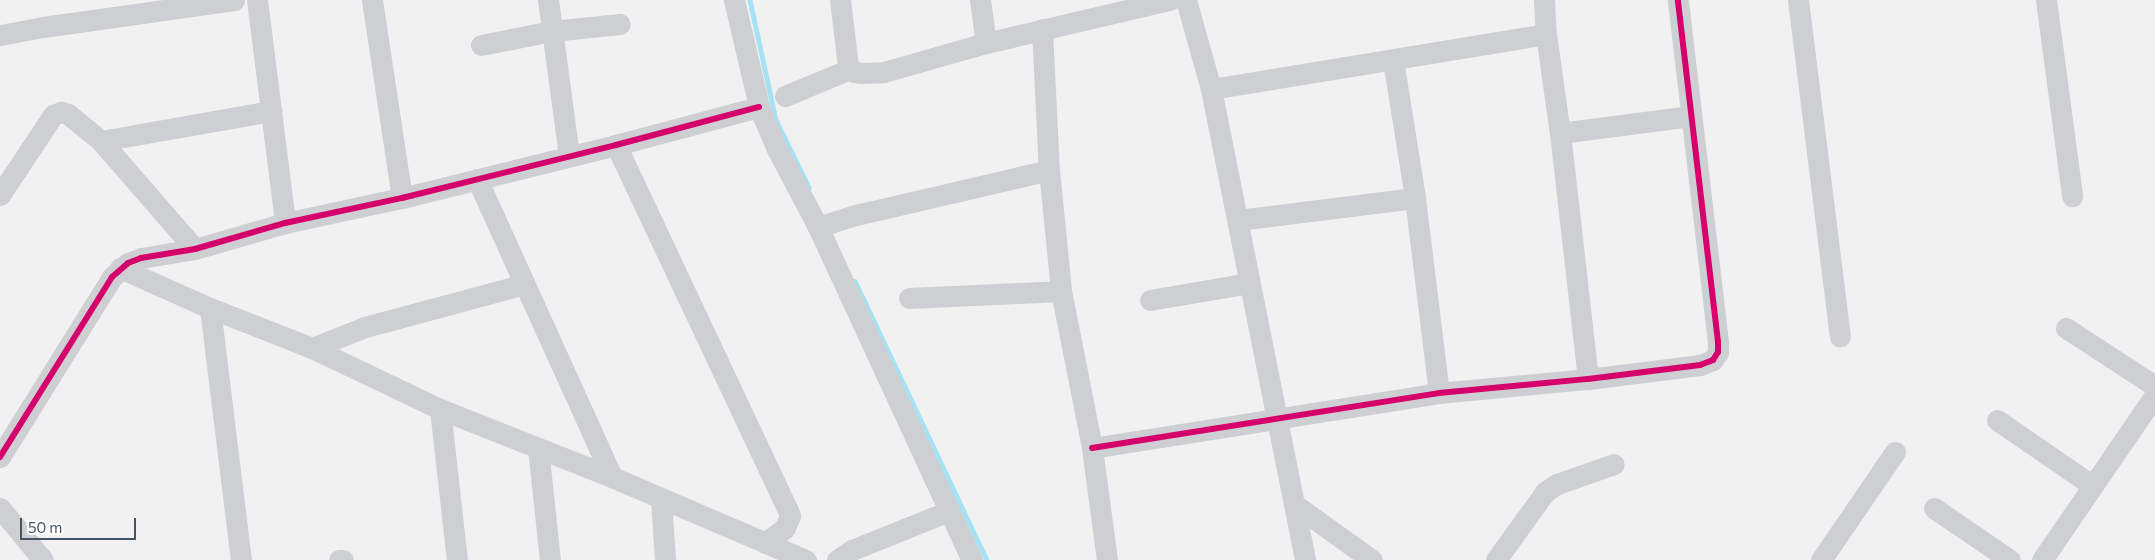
<!DOCTYPE html>
<style>
body{margin:0}
#map{position:relative;width:2155px;height:560px;overflow:hidden;background:#f2f1f1;font-family:Commissioner,sans-serif}
div>[style]{position:absolute}
[style*='--x']{left:calc(var(--x)*1px);top:calc(var(--y)*1px);width:calc(var(--w)*1px);rotate:calc(var(--a)*1deg)}
.stream>*{height:4.5px;margin:-2.25px;padding:0 2.25px;transform-origin:2.25px;border-radius:2.25px;background:#a4e2f4}
.minor>*{height:21px;margin:-10.5px;padding:0 10.5px;transform-origin:10.5px;border-radius:10.5px;background:#cdcfd2}
.cycleway>*{height:6px;margin:-3px;padding:0 3px;transform-origin:3px;border-radius:3px;background:#d6006c}
span{translate:-50% -50%;white-space:nowrap;text-align:center;line-height:1.15;-webkit-text-stroke:4.5px #fff;paint-order:stroke}
.scale{position:absolute;left:20px;top:518px;width:116px;height:22px;box-sizing:border-box;border:2px solid #465360;border-top:0;padding-left:6px;font-size:15px;line-height:18px;white-space:nowrap;color:#465360;-webkit-text-stroke:4px #fff;paint-order:stroke}
</style>
<div id="map">
<div class="stream">
<i style="--x:750;--y:0;--w:123;--a:77.8"></i>
<i style="--x:776;--y:120;--w:75;--a:63.8"></i>
<i style="--x:855;--y:281;--w:309;--a:64.7"></i>
</div>
<div class="minor">
<i style="--x:257;--y:0;--w:225;--a:82.8"></i>
<i style="--x:372;--y:0;--w:200;--a:81.4"></i>
<i style="--x:548;--y:0;--w:156;--a:82.3"></i>
<i style="--x:734;--y:0;--w:110;--a:76.8"></i>
<i style="--x:759;--y:107;--w:46;--a:66.8"></i>
<i style="--x:777;--y:149;--w:88;--a:62.3"></i>
<i style="--x:818;--y:227;--w:367;--a:65.2"></i>
<i style="--x:840;--y:0;--w:66;--a:83.1"></i>
<i style="--x:848;--y:66;--w:8;--a:45"></i>
<i style="--x:854;--y:72;--w:7;--a:8"></i>
<i style="--x:861;--y:73;--w:23;--a:-2"></i>
<i style="--x:884;--y:72;--w:106;--a:-15.9"></i>
<i style="--x:986;--y:43;--w:189;--a:-13.2"></i>
<i style="--x:980;--y:0;--w:43;--a:82.1"></i>
<i style="--x:1186;--y:0;--w:92;--a:74.3"></i>
<i style="--x:1211;--y:89;--w:480;--a:78.7"></i>
<i style="--x:1544;--y:0;--w:34;--a:87"></i>
<i style="--x:1546;--y:34;--w:100;--a:82"></i>
<i style="--x:1560;--y:133;--w:248;--a:83.5"></i>
<i style="--x:1798;--y:0;--w:339;--a:82.9"></i>
<i style="--x:2046;--y:0;--w:198;--a:82.4"></i>
<i style="--x:1042;--y:29;--w:141;--a:87.2"></i>
<i style="--x:1049;--y:170;--w:122;--a:84.3"></i>
<i style="--x:1061;--y:291;--w:160;--a:78.8"></i>
<i style="--x:1092;--y:448;--w:113;--a:82.4"></i>
<i style="--x:0;--y:35;--w:44;--a:-10.5"></i>
<i style="--x:43;--y:27;--w:193;--a:-8"></i>
<i style="--x:481;--y:45;--w:72;--a:-11.2"></i>
<i style="--x:552;--y:31;--w:68;--a:-5.9"></i>
<i style="--x:1393;--y:60;--w:140;--a:80.9"></i>
<i style="--x:1415;--y:198;--w:196;--a:83"></i>
<i style="--x:1211;--y:89;--w:339;--a:-9.3"></i>
<i style="--x:785;--y:96;--w:70;--a:-22.6"></i>
<i style="--x:1560;--y:133;--w:132;--a:-7.4"></i>
<i style="--x:101;--y:141;--w:173;--a:-10"></i>
<i style="--x:616;--y:145;--w:403;--a:64.8"></i>
<i style="--x:788;--y:510;--w:6;--a:72"></i>
<i style="--x:790;--y:516;--w:13;--a:113"></i>
<i style="--x:785;--y:528;--w:25;--a:143"></i>
<i style="--x:477;--y:179;--w:327;--a:65.6"></i>
<i style="--x:0;--y:195;--w:96;--a:-56.5"></i>
<i style="--x:53;--y:115;--w:9;--a:-21"></i>
<i style="--x:61;--y:112;--w:7;--a:16"></i>
<i style="--x:68;--y:114;--w:43;--a:39.3"></i>
<i style="--x:101;--y:141;--w:143;--a:49"></i>
<i style="--x:1238;--y:220;--w:178;--a:-7.1"></i>
<i style="--x:818;--y:227;--w:40;--a:-18"></i>
<i style="--x:856;--y:215;--w:198;--a:-13.1"></i>
<i style="--x:120;--y:268;--w:98;--a:24"></i>
<i style="--x:210;--y:308;--w:110;--a:21.4"></i>
<i style="--x:312;--y:348;--w:142;--a:25.5"></i>
<i style="--x:440;--y:409;--w:185;--a:21.6"></i>
<i style="--x:612;--y:477;--w:211;--a:23.2"></i>
<i style="--x:909;--y:298;--w:152;--a:-2.6"></i>
<i style="--x:1150;--y:300;--w:100;--a:-9.7"></i>
<i style="--x:210;--y:308;--w:254;--a:83"></i>
<i style="--x:2066;--y:328;--w:106;--a:33.1"></i>
<i style="--x:312;--y:348;--w:57;--a:-21.6"></i>
<i style="--x:365;--y:327;--w:165;--a:-15.1"></i>
<i style="--x:440;--y:409;--w:152;--a:83.6"></i>
<i style="--x:1997;--y:420;--w:116;--a:34.5"></i>
<i style="--x:538;--y:448;--w:113;--a:83.9"></i>
<i style="--x:1092;--y:448;--w:351;--a:-9"></i>
<i style="--x:1439;--y:393;--w:150;--a:-5.4"></i>
<i style="--x:1588;--y:379;--w:113;--a:-7.1"></i>
<i style="--x:1700;--y:365;--w:14;--a:-21"></i>
<i style="--x:1713;--y:360;--w:9;--a:-58"></i>
<i style="--x:1718;--y:352;--w:10;--a:-90"></i>
<i style="--x:1718;--y:342;--w:344;--a:-96.7"></i>
<i style="--x:0;--y:457;--w:212;--a:-58.1"></i>
<i style="--x:112;--y:277;--w:21;--a:-41"></i>
<i style="--x:128;--y:263;--w:14;--a:-21"></i>
<i style="--x:141;--y:258;--w:55;--a:-9.5"></i>
<i style="--x:195;--y:249;--w:94;--a:-16.1"></i>
<i style="--x:285;--y:223;--w:120;--a:-12.1"></i>
<i style="--x:402;--y:198;--w:220;--a:-13.9"></i>
<i style="--x:616;--y:145;--w:148;--a:-14.9"></i>
<i style="--x:661;--y:499;--w:61;--a:86.2"></i>
<i style="--x:1294;--y:504;--w:96;--a:35.7"></i>
<i style="--x:0;--y:508;--w:67;--a:50.4"></i>
<i style="--x:1934;--y:508;--w:92;--a:34.4"></i>
<i style="--x:339;--y:560;--w:4;--a:0"></i>
<i style="--x:837;--y:560;--w:18;--a:-34"></i>
<i style="--x:852;--y:550;--w:105;--a:-21.9"></i>
<i style="--x:1496;--y:560;--w:84;--a:-54.2"></i>
<i style="--x:1545;--y:492;--w:14;--a:-34"></i>
<i style="--x:1557;--y:484;--w:60;--a:-19.3"></i>
<i style="--x:1821;--y:560;--w:131;--a:-55.6"></i>
<i style="--x:2042;--y:560;--w:200;--a:-55.6"></i>
</div>
<div class="cycleway">
<i style="--x:1092;--y:448;--w:351;--a:-9"></i>
<i style="--x:1439;--y:393;--w:150;--a:-5.4"></i>
<i style="--x:1588;--y:379;--w:113;--a:-7.1"></i>
<i style="--x:1700;--y:365;--w:14;--a:-21"></i>
<i style="--x:1713;--y:360;--w:9;--a:-58"></i>
<i style="--x:1718;--y:352;--w:10;--a:-90"></i>
<i style="--x:1718;--y:342;--w:344;--a:-96.7"></i>
<i style="--x:0;--y:457;--w:212;--a:-58.1"></i>
<i style="--x:112;--y:277;--w:21;--a:-41"></i>
<i style="--x:128;--y:263;--w:14;--a:-21"></i>
<i style="--x:141;--y:258;--w:55;--a:-9.5"></i>
<i style="--x:195;--y:249;--w:94;--a:-16.1"></i>
<i style="--x:285;--y:223;--w:120;--a:-12.1"></i>
<i style="--x:402;--y:198;--w:220;--a:-13.9"></i>
<i style="--x:616;--y:145;--w:148;--a:-14.9"></i>
</div>
<div class="scale">50 m</div>
</div>
